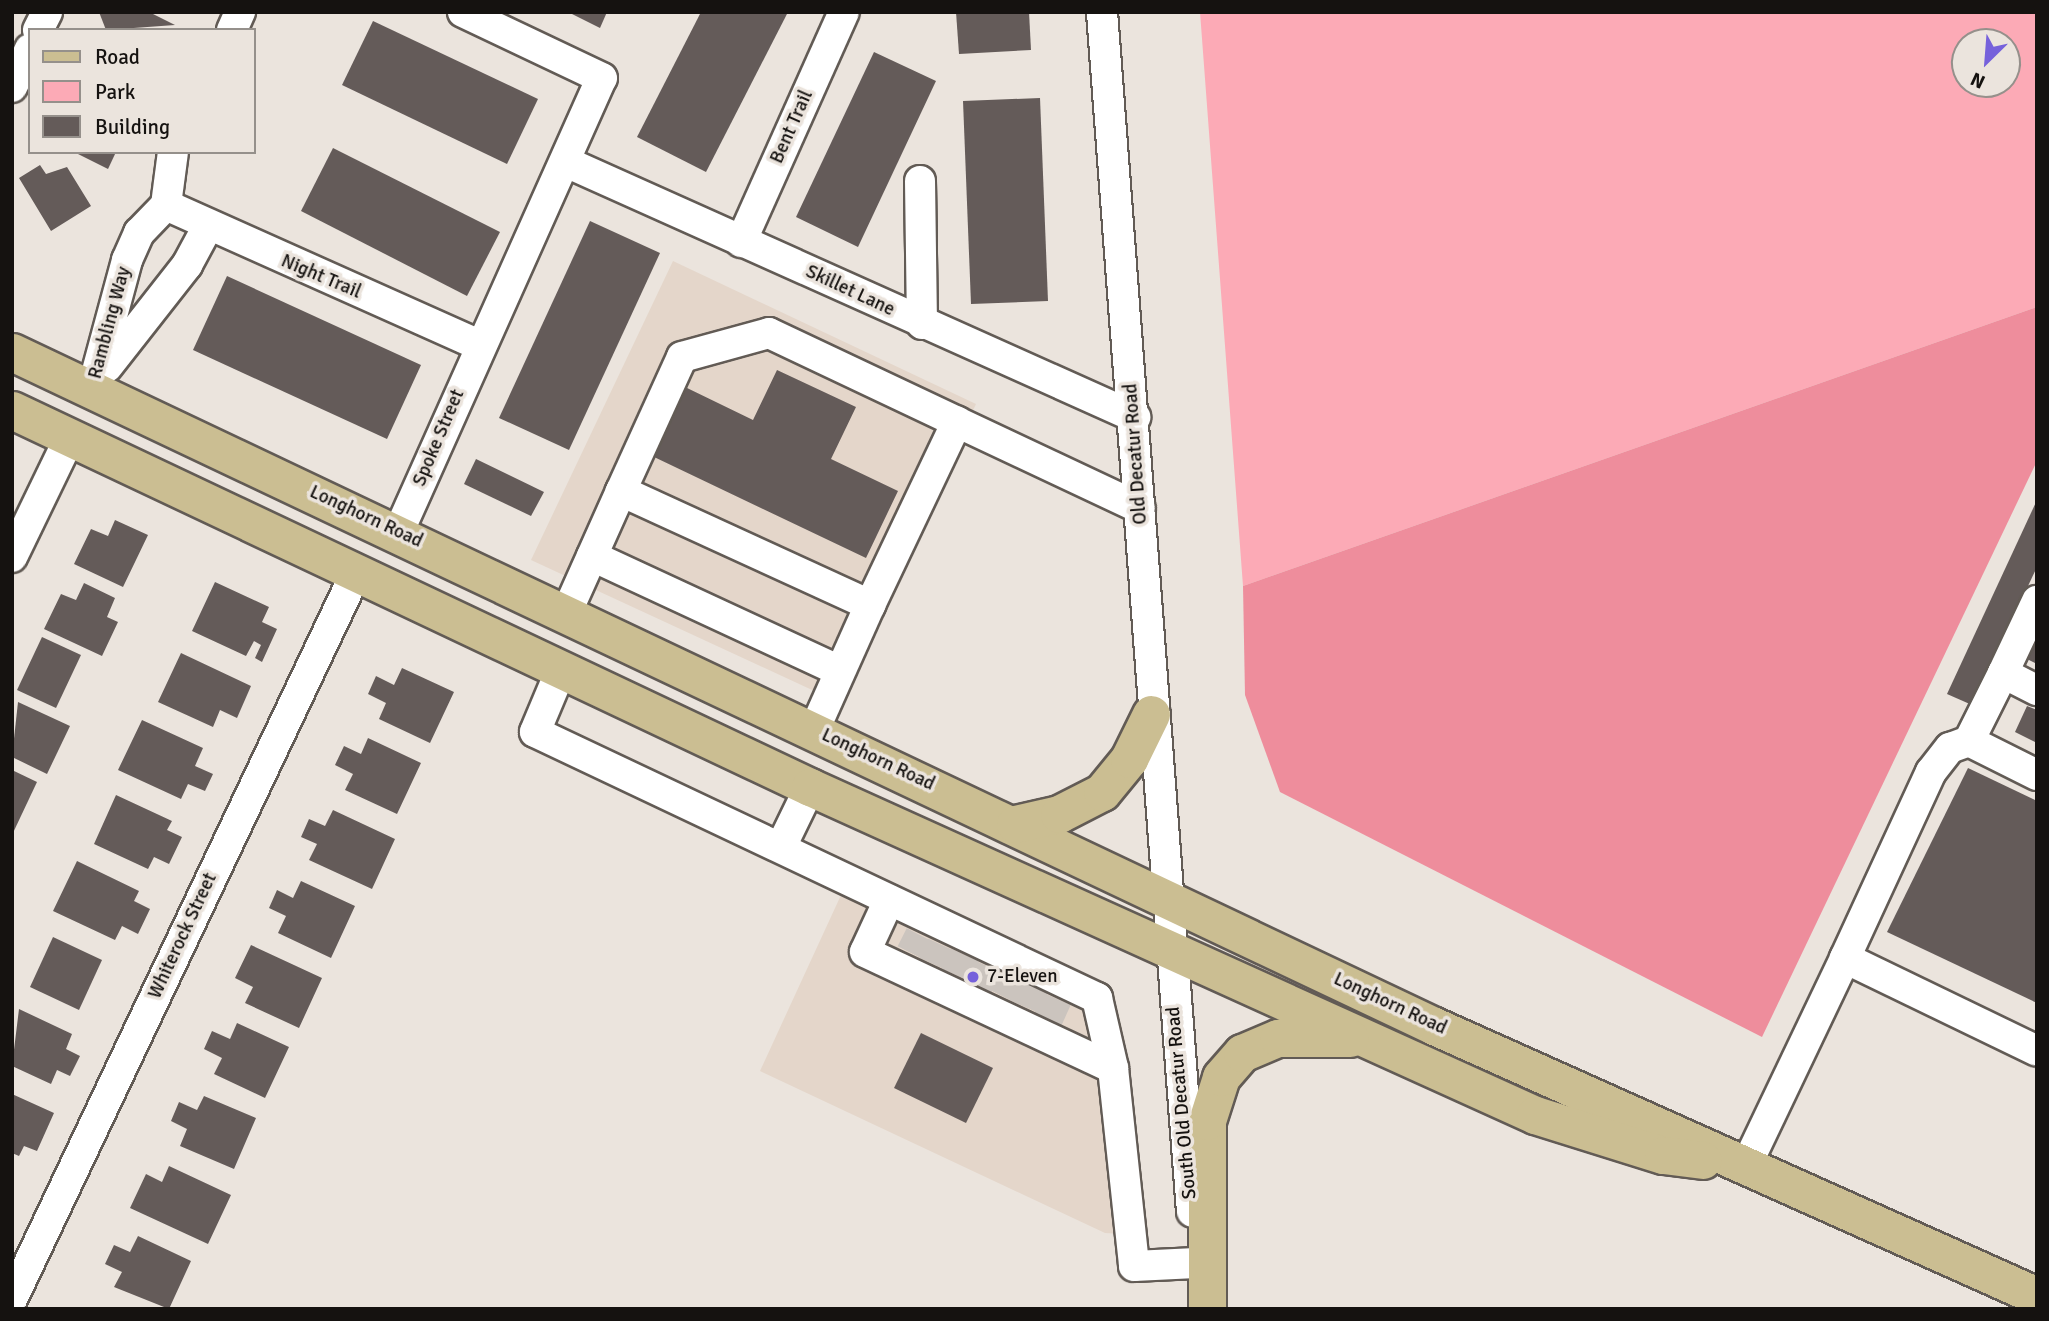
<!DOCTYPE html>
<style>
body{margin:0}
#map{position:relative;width:2049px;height:1321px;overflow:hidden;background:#ebe4dd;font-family:Signika,sans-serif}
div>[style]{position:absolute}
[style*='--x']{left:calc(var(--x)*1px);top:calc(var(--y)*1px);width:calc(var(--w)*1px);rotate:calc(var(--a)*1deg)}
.built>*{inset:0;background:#e4d6ca}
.green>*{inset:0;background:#fcaab6}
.forest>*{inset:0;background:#ee8d9c}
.building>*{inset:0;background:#645b59}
.minor-tunnel>*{height:30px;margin-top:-15px;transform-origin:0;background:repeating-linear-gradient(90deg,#cbc4be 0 30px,transparent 0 45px)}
.roads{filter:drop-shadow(2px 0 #625b55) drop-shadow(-2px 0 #625b55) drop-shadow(0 2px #625b55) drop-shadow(0 -2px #625b55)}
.minor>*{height:30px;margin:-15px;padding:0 15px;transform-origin:15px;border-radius:15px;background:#fff}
.major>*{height:37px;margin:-18.5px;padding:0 18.5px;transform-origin:18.5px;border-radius:18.5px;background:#cbbe92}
.dots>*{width:19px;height:19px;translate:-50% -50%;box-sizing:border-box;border:4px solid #ebe4dd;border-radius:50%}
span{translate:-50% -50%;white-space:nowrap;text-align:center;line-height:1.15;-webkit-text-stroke:7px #ebe4dd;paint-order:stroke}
.street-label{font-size:19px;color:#151210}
.poi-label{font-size:19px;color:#151210}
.left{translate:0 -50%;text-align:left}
.frame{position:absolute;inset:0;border:14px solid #151210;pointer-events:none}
.legend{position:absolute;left:28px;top:28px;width:228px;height:126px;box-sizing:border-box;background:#ebe4dd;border:2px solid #95908b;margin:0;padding:9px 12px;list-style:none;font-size:21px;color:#151210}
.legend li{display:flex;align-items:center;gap:14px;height:35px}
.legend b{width:35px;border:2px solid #95908b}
.north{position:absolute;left:1951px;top:28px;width:70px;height:70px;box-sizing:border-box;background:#ebe4dd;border:2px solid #95908b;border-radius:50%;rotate:205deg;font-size:19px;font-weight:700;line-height:28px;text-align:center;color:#151210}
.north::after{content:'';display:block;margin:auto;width:24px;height:32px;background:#7661db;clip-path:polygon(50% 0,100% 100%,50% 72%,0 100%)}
</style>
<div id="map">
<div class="built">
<i style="clip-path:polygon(673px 261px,976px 404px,838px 702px,531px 560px)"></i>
<i style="clip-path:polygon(853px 869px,1101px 982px,1140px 1235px,1105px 1233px,760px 1071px)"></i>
</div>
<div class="green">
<i style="clip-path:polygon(evenodd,1200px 12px,2037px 12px,2037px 307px,1243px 586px,1200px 12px,1965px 42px,2007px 42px,2007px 84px,1965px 84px,1965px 42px)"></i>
</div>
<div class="forest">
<i style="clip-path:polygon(2037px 307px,2037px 461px,1762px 1037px,1280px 792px,1245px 695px,1243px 586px)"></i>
</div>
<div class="building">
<i style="clip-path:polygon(99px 12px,149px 12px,175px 25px,106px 30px)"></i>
<i style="clip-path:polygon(568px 12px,607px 12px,600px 28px)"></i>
<i style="clip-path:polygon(701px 12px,788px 12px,706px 172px,637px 137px)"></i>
<i style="clip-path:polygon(956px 12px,1029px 12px,1031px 50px,959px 54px)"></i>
<i style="clip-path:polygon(373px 21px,538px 99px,507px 164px,342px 85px)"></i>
<i style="clip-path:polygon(874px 52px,936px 81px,858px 247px,796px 217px)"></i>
<i style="clip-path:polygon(1040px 98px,1048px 301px,971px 304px,963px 101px)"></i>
<i style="clip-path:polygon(333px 148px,500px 232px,467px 296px,301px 211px)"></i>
<i style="clip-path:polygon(74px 152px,116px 152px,108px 169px)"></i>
<i style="clip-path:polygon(40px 165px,46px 174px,67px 167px,91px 206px,51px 231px,19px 178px)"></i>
<i style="clip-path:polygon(590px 221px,660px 253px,569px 450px,499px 418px)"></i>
<i style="clip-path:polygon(227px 276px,421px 365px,387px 439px,193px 350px)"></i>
<i style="clip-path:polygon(777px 370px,856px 407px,831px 459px,898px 491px,866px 558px,652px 456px,685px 387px,753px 420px)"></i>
<i style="clip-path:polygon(476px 459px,544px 492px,531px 516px,464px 484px)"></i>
<i style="clip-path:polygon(2037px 500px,2037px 567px,1972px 705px,1947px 694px)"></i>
<i style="clip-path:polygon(115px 520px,148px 535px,123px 587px,74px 564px,91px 529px,108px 536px)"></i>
<i style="clip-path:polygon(215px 582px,269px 607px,262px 622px,277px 629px,262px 662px,255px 658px,261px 645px,254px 641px,246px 656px,192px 631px)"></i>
<i style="clip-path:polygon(84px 583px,115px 598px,107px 617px,118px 622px,102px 656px,44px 629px,61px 594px,76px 600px)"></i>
<i style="clip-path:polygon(42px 637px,81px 655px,56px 708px,17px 690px)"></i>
<i style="clip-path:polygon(2037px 639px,2037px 664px,2027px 659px)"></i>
<i style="clip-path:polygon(181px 653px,251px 686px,237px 718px,220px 710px,213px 727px,158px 702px)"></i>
<i style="clip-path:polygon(402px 668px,454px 692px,430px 743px,379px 719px,386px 703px,368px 694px,376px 676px,394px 685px)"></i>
<i style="clip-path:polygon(18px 702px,70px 726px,47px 774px,12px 757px)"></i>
<i style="clip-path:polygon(2027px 706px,2037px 710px,2037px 743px,2015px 732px)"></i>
<i style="clip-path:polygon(142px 720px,203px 748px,195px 766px,213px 774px,205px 791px,188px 784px,181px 799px,118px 770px)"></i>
<i style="clip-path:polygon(368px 738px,421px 763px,397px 814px,345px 790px,353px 774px,335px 765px,344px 746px,361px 754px)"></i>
<i style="clip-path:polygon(1968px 768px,2037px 801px,2037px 1003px,1887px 932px)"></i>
<i style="clip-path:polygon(12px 770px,37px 782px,12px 835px)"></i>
<i style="clip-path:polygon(116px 795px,172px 821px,167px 830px,182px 837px,169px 864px,154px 857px,148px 869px,94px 844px)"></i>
<i style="clip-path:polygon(333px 810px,395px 839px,372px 889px,309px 860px,317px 844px,301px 837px,309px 819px,325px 826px)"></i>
<i style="clip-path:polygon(77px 861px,139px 891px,134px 901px,150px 909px,138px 934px,122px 926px,115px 940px,53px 911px)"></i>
<i style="clip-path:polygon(301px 881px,355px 906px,331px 958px,278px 933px,286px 916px,269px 908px,277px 890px,293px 898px)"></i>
<i style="clip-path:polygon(53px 937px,102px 960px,79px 1010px,30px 987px)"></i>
<i style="clip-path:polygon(251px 945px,322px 978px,299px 1028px,245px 1003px,253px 987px,235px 978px)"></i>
<i style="clip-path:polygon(19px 1009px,72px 1034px,66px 1049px,80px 1056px,70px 1076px,57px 1070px,51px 1084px,12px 1066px)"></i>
<i style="clip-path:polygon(237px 1023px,289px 1047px,265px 1098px,214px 1074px,222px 1058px,204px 1049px,212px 1031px,230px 1039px)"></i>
<i style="clip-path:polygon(921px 1033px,993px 1068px,966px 1123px,894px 1088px)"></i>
<i style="clip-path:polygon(12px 1094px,54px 1113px,37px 1151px,24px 1146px,19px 1156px,12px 1153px)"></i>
<i style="clip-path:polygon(204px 1096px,256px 1118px,234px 1169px,180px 1146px,187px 1129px,171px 1121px,179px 1102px,197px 1110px)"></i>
<i style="clip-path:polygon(169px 1166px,231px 1195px,208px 1244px,130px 1208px,146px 1174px,162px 1182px)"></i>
<i style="clip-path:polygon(138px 1236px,191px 1261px,169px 1309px,114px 1287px,122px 1272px,105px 1264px,114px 1245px,130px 1252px)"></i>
</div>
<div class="minor-tunnel">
<i style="--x:911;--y:953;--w:20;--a:-63"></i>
<i style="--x:933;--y:964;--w:21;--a:-65"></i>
<i style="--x:956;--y:975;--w:22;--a:-66"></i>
<i style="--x:978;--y:986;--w:22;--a:-66"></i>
<i style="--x:1000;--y:995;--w:20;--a:-63"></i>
<i style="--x:1025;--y:1007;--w:22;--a:-66"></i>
<i style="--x:1048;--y:1019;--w:22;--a:-66"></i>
</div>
<div class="roads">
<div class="minor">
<i style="--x:1102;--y:12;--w:1203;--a:85.71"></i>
<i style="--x:38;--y:30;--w:20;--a:-63"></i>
<i style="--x:232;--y:30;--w:20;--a:-66"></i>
<i style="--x:12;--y:87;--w:42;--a:-64.7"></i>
<i style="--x:566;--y:162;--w:624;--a:24.14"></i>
<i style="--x:920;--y:181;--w:143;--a:89.2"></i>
<i style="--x:166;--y:205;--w:343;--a:24.1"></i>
<i style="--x:741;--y:242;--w:252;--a:-65.9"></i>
<i style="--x:107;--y:367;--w:130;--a:-51.9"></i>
<i style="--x:187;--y:265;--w:44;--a:-61.7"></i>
<i style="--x:92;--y:390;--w:135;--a:-74.9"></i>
<i style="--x:127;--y:260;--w:30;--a:-66"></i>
<i style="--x:139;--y:233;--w:39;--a:-46"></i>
<i style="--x:166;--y:205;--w:53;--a:-82.5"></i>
<i style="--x:621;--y:491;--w:147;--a:-65.5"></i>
<i style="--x:682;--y:357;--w:90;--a:-15.4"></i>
<i style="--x:769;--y:333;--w:208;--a:25.3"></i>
<i style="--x:399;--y:531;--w:496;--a:-65.9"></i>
<i style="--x:602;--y:78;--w:154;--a:-154.6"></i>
<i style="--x:592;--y:556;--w:273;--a:24.9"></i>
<i style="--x:12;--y:557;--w:133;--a:-64.2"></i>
<i style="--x:870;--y:605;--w:203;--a:-64.6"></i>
<i style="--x:957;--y:422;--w:202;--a:25.2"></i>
<i style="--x:566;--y:614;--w:135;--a:-65.9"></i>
<i style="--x:621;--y:491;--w:274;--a:24.6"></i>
<i style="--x:870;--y:605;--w:137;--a:114.1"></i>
<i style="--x:561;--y:670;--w:67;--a:112.8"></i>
<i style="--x:535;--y:732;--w:622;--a:25.33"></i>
<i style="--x:1097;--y:998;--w:72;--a:77.1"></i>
<i style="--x:1113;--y:1068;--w:199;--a:83.9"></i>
<i style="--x:1134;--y:1266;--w:62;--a:-2.8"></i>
<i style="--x:2003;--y:673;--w:80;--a:-64.7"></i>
<i style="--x:1969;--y:741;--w:76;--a:-63.4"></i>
<i style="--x:2003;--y:673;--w:38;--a:27"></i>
<i style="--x:781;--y:847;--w:67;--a:-64.2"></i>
<i style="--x:889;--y:900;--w:57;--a:114.8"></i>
<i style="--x:865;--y:952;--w:274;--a:25.1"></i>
<i style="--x:1845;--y:958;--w:205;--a:-65.2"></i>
<i style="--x:1931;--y:772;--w:31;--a:-52"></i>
<i style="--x:1950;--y:748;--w:20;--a:-20"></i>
<i style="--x:1969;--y:741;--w:76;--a:26.6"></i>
<i style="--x:1746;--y:1166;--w:230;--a:-64.5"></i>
<i style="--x:1845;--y:958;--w:213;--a:25.8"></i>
<i style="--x:12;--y:1299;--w:803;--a:-64.65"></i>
</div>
<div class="major">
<i style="--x:12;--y:352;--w:1574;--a:25.36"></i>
<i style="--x:1434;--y:1026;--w:661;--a:24.12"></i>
<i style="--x:12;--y:410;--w:883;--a:25.29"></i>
<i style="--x:810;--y:787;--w:796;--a:24.34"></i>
<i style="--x:1535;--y:1115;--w:134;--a:17.4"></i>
<i style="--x:1663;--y:1155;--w:40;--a:7.1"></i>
<i style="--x:1015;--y:824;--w:45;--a:-12.8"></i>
<i style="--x:1059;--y:814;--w:48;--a:-27.1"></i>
<i style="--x:1102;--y:792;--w:43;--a:-50.7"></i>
<i style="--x:1129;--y:759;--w:50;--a:-63.9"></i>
<i style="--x:1207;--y:1309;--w:188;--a:-90"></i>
<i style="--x:1207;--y:1121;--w:46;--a:-72.3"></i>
<i style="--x:1221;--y:1077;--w:32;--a:-49"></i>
<i style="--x:1242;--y:1053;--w:39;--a:-23"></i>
<i style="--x:1278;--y:1038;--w:72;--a:0"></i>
</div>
</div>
<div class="dots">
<i style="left:973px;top:977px;background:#7661db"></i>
</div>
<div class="street-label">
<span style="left:792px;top:127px;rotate:-66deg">Bent Trail</span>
<span style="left:321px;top:277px;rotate:23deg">Night Trail</span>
<span style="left:850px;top:291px;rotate:25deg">Skillet Lane</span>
<span style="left:110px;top:323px;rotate:-75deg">Rambling Way</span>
<span style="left:439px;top:438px;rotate:-67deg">Spoke Street</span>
<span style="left:1136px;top:454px;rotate:-94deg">Old Decatur Road</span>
<span style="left:366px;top:517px;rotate:25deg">Longhorn Road</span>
<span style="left:878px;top:760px;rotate:25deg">Longhorn Road</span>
<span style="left:183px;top:936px;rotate:-65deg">Whiterock Street</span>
<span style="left:1390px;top:1004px;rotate:25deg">Longhorn Road</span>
<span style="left:1182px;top:1103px;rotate:-95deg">South Old Decatur Road</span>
</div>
<div class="poi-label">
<span class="left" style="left:987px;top:977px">7-Eleven</span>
</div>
<div class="frame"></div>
<ul class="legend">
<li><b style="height:9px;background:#cbbe92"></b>Road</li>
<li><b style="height:19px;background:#fcaab6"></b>Park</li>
<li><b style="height:19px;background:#645b59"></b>Building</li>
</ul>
<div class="north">N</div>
</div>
